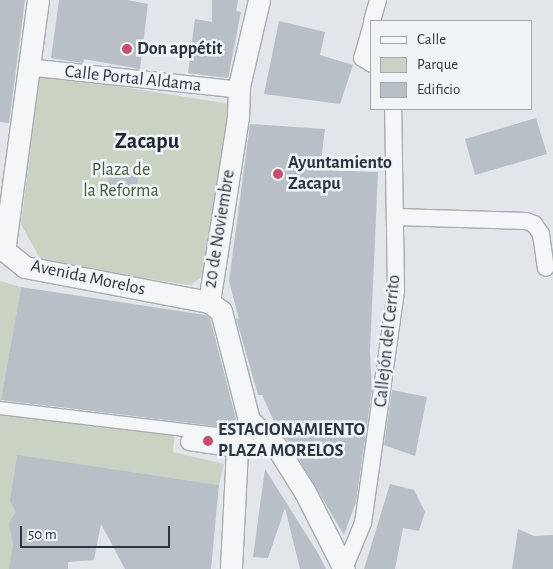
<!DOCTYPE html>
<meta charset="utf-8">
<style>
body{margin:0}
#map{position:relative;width:553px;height:569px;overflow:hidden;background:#e2e5e9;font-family:"Alegreya Sans",sans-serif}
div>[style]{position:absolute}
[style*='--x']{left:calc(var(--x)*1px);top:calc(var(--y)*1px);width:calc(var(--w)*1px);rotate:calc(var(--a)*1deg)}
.green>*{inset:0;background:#c9d2c3}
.building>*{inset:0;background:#b9bfc6}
.round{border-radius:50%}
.roads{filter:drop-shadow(1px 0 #a7adb3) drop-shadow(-1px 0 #a7adb3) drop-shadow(0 1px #a7adb3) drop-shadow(0 -1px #a7adb3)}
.pedestrian>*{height:12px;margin:-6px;padding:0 6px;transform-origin:6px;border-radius:6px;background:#f4f6f8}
.minor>*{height:16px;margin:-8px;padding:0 8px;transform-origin:8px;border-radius:8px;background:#f4f6f8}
.tertiary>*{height:21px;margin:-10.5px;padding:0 10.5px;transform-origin:10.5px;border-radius:10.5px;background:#f4f6f8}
.dots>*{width:14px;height:14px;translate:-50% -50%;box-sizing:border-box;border:2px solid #f1f4f7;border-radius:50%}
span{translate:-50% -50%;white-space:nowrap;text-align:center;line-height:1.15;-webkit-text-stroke:5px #f1f4f7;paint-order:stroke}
.poi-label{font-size:18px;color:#2b3540;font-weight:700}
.left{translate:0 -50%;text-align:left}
.street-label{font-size:18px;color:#2b3540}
.park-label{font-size:18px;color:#435b39}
.district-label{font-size:22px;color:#1d2631;font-weight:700}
.legend{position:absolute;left:370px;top:20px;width:162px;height:90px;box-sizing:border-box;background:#f1f4f7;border:1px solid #a2a8ae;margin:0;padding:6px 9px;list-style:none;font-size:15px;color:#2b3540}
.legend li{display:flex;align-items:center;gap:10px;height:25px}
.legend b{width:25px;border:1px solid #a2a8ae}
.scale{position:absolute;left:20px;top:526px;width:150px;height:22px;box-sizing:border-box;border:2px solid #2b3540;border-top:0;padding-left:6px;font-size:15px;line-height:18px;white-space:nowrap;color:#2b3540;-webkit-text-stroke:4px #f1f4f7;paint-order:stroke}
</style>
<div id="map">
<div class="green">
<i style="clip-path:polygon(40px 74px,230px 104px,208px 272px,191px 285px,43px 264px,21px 224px)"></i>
<i style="clip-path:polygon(0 281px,21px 287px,0 406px,175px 429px,173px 452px,224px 464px,219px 485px,74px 464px,62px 569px,0 569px)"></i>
</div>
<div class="building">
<i style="clip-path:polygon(0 0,25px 0,9px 123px,0 122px)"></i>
<i style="clip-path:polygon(59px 0,127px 0,148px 4px,140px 69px,84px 59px,83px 63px,51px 58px)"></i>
<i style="clip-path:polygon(212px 0,238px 0,236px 11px,241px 12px,228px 78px,188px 73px,195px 19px,212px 22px)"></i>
<i style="clip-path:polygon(279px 21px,325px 32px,320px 55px,353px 65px,340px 104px,264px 94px)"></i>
<i style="clip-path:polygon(536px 118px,547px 154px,475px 175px,465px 139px)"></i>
<i style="clip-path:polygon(250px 124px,325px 129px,320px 170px,378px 172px,370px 352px,372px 390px,356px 502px,344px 535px,287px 439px,278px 430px,262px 395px,258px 395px,236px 318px,239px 319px,229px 281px)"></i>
<i class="round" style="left:108px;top:164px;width:30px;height:30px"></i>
<i style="clip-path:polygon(21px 287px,205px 315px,210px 318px,236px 419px,232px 428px,1px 400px)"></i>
<i style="clip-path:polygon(392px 390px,427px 397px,415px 456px,384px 445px)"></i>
<i style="clip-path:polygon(17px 455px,219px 485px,211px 569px,125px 569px,101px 524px,94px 560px,68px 562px,68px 569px,9px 569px,13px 544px,9px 523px,16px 512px,10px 501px)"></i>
<i style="clip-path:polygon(265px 469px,318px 553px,326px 569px,300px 569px,285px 508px,268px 558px,253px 557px)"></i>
<i style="clip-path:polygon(390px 484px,414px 490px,425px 512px,419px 531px,403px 528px,395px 569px,364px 569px)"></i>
<i style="clip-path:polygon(518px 529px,534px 536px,553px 535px,553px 569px,512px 569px)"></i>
</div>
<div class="roads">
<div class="pedestrian">
<i style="--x:0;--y:408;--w:244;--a:6.8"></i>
</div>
<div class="minor">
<i style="--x:372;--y:21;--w:22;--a:-74"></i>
<i style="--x:372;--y:24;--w:35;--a:106"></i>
<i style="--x:362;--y:58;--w:12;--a:31"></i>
<i style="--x:27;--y:67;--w:207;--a:6.1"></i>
<i style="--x:233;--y:89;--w:7;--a:-27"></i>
<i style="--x:396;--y:217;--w:130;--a:1.8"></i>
<i style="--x:526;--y:221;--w:9;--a:21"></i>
<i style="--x:534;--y:224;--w:12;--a:55"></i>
<i style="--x:541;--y:234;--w:34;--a:82"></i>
<i style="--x:189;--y:442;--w:49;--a:8.3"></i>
<i style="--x:237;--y:449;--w:39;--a:-4"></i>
<i style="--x:344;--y:569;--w:50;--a:-67.6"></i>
<i style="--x:363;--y:523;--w:234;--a:-81.9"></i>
<i style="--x:396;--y:291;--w:182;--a:-90.9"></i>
</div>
<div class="tertiary">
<i style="--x:38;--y:0;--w:252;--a:97.7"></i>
<i style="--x:4;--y:250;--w:27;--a:39"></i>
<i style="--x:25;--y:267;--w:187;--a:10.8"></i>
<i style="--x:209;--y:302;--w:15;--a:37"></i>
<i style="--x:221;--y:311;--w:113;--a:75.6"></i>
<i style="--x:249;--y:420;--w:31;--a:112"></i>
<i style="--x:237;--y:449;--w:120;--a:92.9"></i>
<i style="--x:209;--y:302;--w:187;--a:-81.1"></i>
<i style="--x:238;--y:117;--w:31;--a:-88"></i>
<i style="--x:239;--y:86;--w:88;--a:-76.9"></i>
<i style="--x:249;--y:420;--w:37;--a:44"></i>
<i style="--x:276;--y:446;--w:54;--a:57.8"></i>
<i style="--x:305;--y:492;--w:86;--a:63.1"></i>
</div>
</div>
<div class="dots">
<i style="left:127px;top:49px;background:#c64f6f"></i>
<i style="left:278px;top:174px;background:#c64f6f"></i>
<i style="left:208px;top:441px;background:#c64f6f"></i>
</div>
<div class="poi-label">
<span class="left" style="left:137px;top:49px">Don appétit</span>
<span class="left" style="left:288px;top:174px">Ayuntamiento<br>Zacapu</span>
<span class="left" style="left:218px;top:441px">ESTACIONAMIENTO<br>PLAZA MORELOS</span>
</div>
<div class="street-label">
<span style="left:133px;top:79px;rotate:6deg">Calle Portal Aldama</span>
<span style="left:220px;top:229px;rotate:-81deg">20 de Noviembre</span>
<span style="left:88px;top:278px;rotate:12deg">Avenida Morelos</span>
<span style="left:388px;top:341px;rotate:-84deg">Callejón del Cerrito</span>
</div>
<div class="park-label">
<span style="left:121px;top:181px">Plaza de<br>la Reforma</span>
</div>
<div class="district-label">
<span style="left:147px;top:142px">Zacapu</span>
</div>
<ul class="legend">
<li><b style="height:6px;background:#f4f6f8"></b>Calle</li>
<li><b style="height:14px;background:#c9d2c3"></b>Parque</li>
<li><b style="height:14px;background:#b9bfc6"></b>Edificio</li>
</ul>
<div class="scale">50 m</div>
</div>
